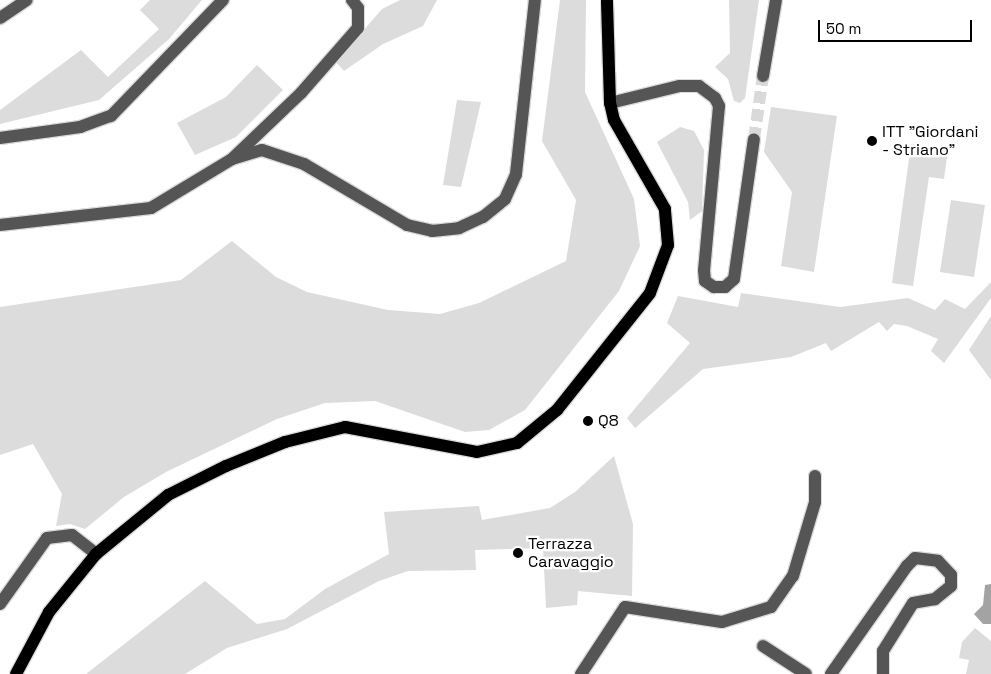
<!DOCTYPE html>
<style>
body{margin:0}
#map{position:relative;width:991px;height:674px;overflow:hidden;background:#fff;font-family:"Space Grotesk",sans-serif}
div>[style]{position:absolute}
[style*='--x']{left:calc(var(--x)*1px);top:calc(var(--y)*1px);width:calc(var(--w)*1px);rotate:calc(var(--a)*1deg)}
.green>*{inset:0;background:#dcdcdc}
.water>*{inset:0;background:#a3a3a3}
.minor-tunnel>*{height:12px;margin-top:-6px;transform-origin:0;background:repeating-linear-gradient(90deg,#d9d9d9 0 12px,transparent 0 18px)}
.roads{filter:drop-shadow(1px 0 #dbdbdb) drop-shadow(-1px 0 #dbdbdb) drop-shadow(0 1px #dbdbdb) drop-shadow(0 -1px #dbdbdb)}
.minor>*{height:12px;margin:-6px;padding:0 6px;transform-origin:6px;border-radius:6px;background:#555}
.major>*{height:12px;margin:-6px;padding:0 6px;transform-origin:6px;border-radius:6px;background:#000}
.dots>*{width:14px;height:14px;translate:-50% -50%;box-sizing:border-box;border:2px solid #fff;border-radius:50%}
span{translate:-50% -50%;white-space:nowrap;text-align:center;line-height:1.15;-webkit-text-stroke:4.5px #fff;paint-order:stroke}
.poi-label{font-size:16px;color:#000}
.left{translate:0 -50%;text-align:left}
.scale{position:absolute;left:818px;top:20px;width:154px;height:22px;box-sizing:border-box;border:2px solid #000;border-top:0;padding-left:6px;font-size:15px;line-height:18px;white-space:nowrap;color:#000;-webkit-text-stroke:4px #fff;paint-order:stroke}
</style>
<div id="map">
<div class="green">
<i style="clip-path:polygon(150px 0,202px 0,169px 39px,99px 100px,0 124px,0 110px,81px 50px,108px 77px,159px 29px,140px 10px)"></i>
<i style="clip-path:polygon(400px 0,437px 0,423px 26px,383px 44px,344px 71px,336px 62px,382px 9px)"></i>
<i style="clip-path:polygon(560px 0,586px 0,585px 92px,634px 199px,640px 246px,619px 291px,525px 410px,489px 430px,465px 432px,375px 401px,325px 403px,277px 419px,166px 472px,124px 497px,85px 529px,70px 524px,56px 526px,62px 494px,33px 444px,0 455px,0 307px,181px 280px,232px 241px,276px 277px,307px 292px,388px 310px,440px 314px,479px 303px,566px 261px,576px 200px,542px 141px)"></i>
<i style="clip-path:polygon(729px 0,759px 0,745px 98px,740px 103px,734px 101px,728px 79px,715px 67px,730px 53px)"></i>
<i style="clip-path:polygon(257px 65px,283px 90px,236px 137px,195px 155px,177px 123px,226px 97px)"></i>
<i style="clip-path:polygon(457px 100px,481px 102px,461px 187px,443px 185px)"></i>
<i style="clip-path:polygon(771px 107px,837px 116px,814px 272px,781px 266px,792px 192px,764px 152px)"></i>
<i style="clip-path:polygon(680px 127px,694px 131px,704px 150px,702px 211px,690px 220px,688px 202px,657px 142px)"></i>
<i style="clip-path:polygon(911px 144px,948px 150px,944px 179px,929px 177px,913px 286px,892px 283px)"></i>
<i style="clip-path:polygon(951px 200px,985px 205px,974px 277px,940px 272px)"></i>
<i style="clip-path:polygon(991px 282px,991px 298px,944px 363px,931px 351px,938px 339px,907px 326px,894px 324px,887px 331px,879px 322px,831px 351px,826px 343px,791px 357px,703px 369px,635px 428px,627px 418px,690px 343px,667px 323px,678px 296px,738px 307px,741px 293px,840px 307px,908px 298px,935px 310px,945px 299px,965px 309px)"></i>
<i style="clip-path:polygon(991px 316px,991px 380px,969px 350px)"></i>
<i style="clip-path:polygon(614px 456px,633px 524px,632px 596px,578px 591px,577px 605px,546px 608px,543px 548px,475px 550px,476px 570px,408px 571px,379px 581px,287px 629px,227px 648px,185px 674px,86px 674px,205px 581px,257px 624px,285px 619px,325px 589px,389px 554px,384px 512px,479px 506px,482px 520px,550px 508px,575px 492px)"></i>
<i style="clip-path:polygon(975px 628px,991px 641px,991px 674px,966px 674px,969px 660px,959px 658px,962px 642px)"></i>
</div>
<div class="water">
<i style="clip-path:polygon(991px 584px,991px 624px,983px 624px,974px 614px,983px 605px,985px 585px)"></i>
</div>
<div class="minor-tunnel">
<i style="--x:754;--y:139;--w:64;--a:-81.9"></i>
</div>
<div class="roads">
<div class="minor">
<i style="--x:0;--y:18;--w:32;--a:-34"></i>
<i style="--x:763;--y:76;--w:77;--a:-80.3"></i>
<i style="--x:610;--y:103;--w:72;--a:-13.7"></i>
<i style="--x:680;--y:86;--w:19;--a:0"></i>
<i style="--x:699;--y:86;--w:20;--a:37"></i>
<i style="--x:715;--y:98;--w:9;--a:63"></i>
<i style="--x:719;--y:106;--w:165;--a:95.2"></i>
<i style="--x:704;--y:270;--w:11;--a:85"></i>
<i style="--x:705;--y:281;--w:11;--a:34"></i>
<i style="--x:714;--y:287;--w:11;--a:0"></i>
<i style="--x:725;--y:287;--w:12;--a:-42"></i>
<i style="--x:734;--y:279;--w:141;--a:-81.9"></i>
<i style="--x:0;--y:138;--w:81;--a:-7.8"></i>
<i style="--x:80;--y:127;--w:33;--a:-20"></i>
<i style="--x:111;--y:116;--w:161;--a:-46"></i>
<i style="--x:234;--y:157;--w:93;--a:-43.7"></i>
<i style="--x:301;--y:93;--w:86;--a:-48.8"></i>
<i style="--x:358;--y:28;--w:20;--a:-90"></i>
<i style="--x:358;--y:8;--w:10;--a:-127"></i>
<i style="--x:0;--y:225;--w:152;--a:-6.4"></i>
<i style="--x:151;--y:208;--w:95;--a:-31.2"></i>
<i style="--x:232;--y:159;--w:31;--a:-17"></i>
<i style="--x:262;--y:150;--w:44;--a:18.4"></i>
<i style="--x:304;--y:164;--w:120;--a:30.6"></i>
<i style="--x:407;--y:225;--w:26;--a:13"></i>
<i style="--x:432;--y:231;--w:27;--a:-6"></i>
<i style="--x:459;--y:228;--w:26;--a:-25"></i>
<i style="--x:483;--y:217;--w:28;--a:-39"></i>
<i style="--x:505;--y:199;--w:27;--a:-66"></i>
<i style="--x:516;--y:174;--w:175;--a:-83.8"></i>
<i style="--x:0;--y:604;--w:81;--a:-54.5"></i>
<i style="--x:47;--y:538;--w:25;--a:-7"></i>
<i style="--x:72;--y:535;--w:31;--a:38"></i>
<i style="--x:763;--y:646;--w:51;--a:33.1"></i>
<i style="--x:581;--y:674;--w:80;--a:-56.7"></i>
<i style="--x:625;--y:607;--w:98;--a:8.8"></i>
<i style="--x:722;--y:622;--w:51;--a:-17"></i>
<i style="--x:771;--y:607;--w:38;--a:-55"></i>
<i style="--x:793;--y:576;--w:77;--a:-73.4"></i>
<i style="--x:815;--y:502;--w:26;--a:-90"></i>
<i style="--x:831;--y:674;--w:132;--a:-54.9"></i>
<i style="--x:907;--y:566;--w:11;--a:-45"></i>
<i style="--x:915;--y:558;--w:23;--a:7"></i>
<i style="--x:938;--y:561;--w:19;--a:47"></i>
<i style="--x:951;--y:575;--w:11;--a:90"></i>
<i style="--x:951;--y:586;--w:21;--a:141"></i>
<i style="--x:935;--y:599;--w:22;--a:170"></i>
<i style="--x:913;--y:603;--w:57;--a:122"></i>
<i style="--x:883;--y:651;--w:23;--a:90"></i>
</div>
<div class="major">
<i style="--x:16;--y:674;--w:70;--a:-62"></i>
<i style="--x:49;--y:612;--w:75;--a:-51"></i>
<i style="--x:96;--y:554;--w:93;--a:-39.3"></i>
<i style="--x:168;--y:495;--w:65;--a:-26.6"></i>
<i style="--x:226;--y:466;--w:64;--a:-22.1"></i>
<i style="--x:285;--y:442;--w:62;--a:-14"></i>
<i style="--x:345;--y:427;--w:134;--a:10.7"></i>
<i style="--x:477;--y:452;--w:41;--a:-12.7"></i>
<i style="--x:517;--y:443;--w:52;--a:-39.5"></i>
<i style="--x:557;--y:410;--w:149;--a:-51.5"></i>
<i style="--x:650;--y:293;--w:51;--a:-69.4"></i>
<i style="--x:668;--y:245;--w:36;--a:-95"></i>
<i style="--x:665;--y:209;--w:103;--a:-119.8"></i>
<i style="--x:614;--y:120;--w:17;--a:-103"></i>
<i style="--x:610;--y:103;--w:103;--a:-91.7"></i>
</div>
</div>
<div class="dots">
<i style="left:872px;top:141px;background:#000"></i>
<i style="left:588px;top:421px;background:#000"></i>
<i style="left:518px;top:553px;background:#000"></i>
</div>
<div class="poi-label">
<span class="left" style="left:882px;top:141px">ITT "Giordani<br>- Striano"</span>
<span class="left" style="left:598px;top:421px">Q8</span>
<span class="left" style="left:528px;top:553px">Terrazza<br>Caravaggio</span>
</div>
<div class="scale">50 m</div>
</div>
